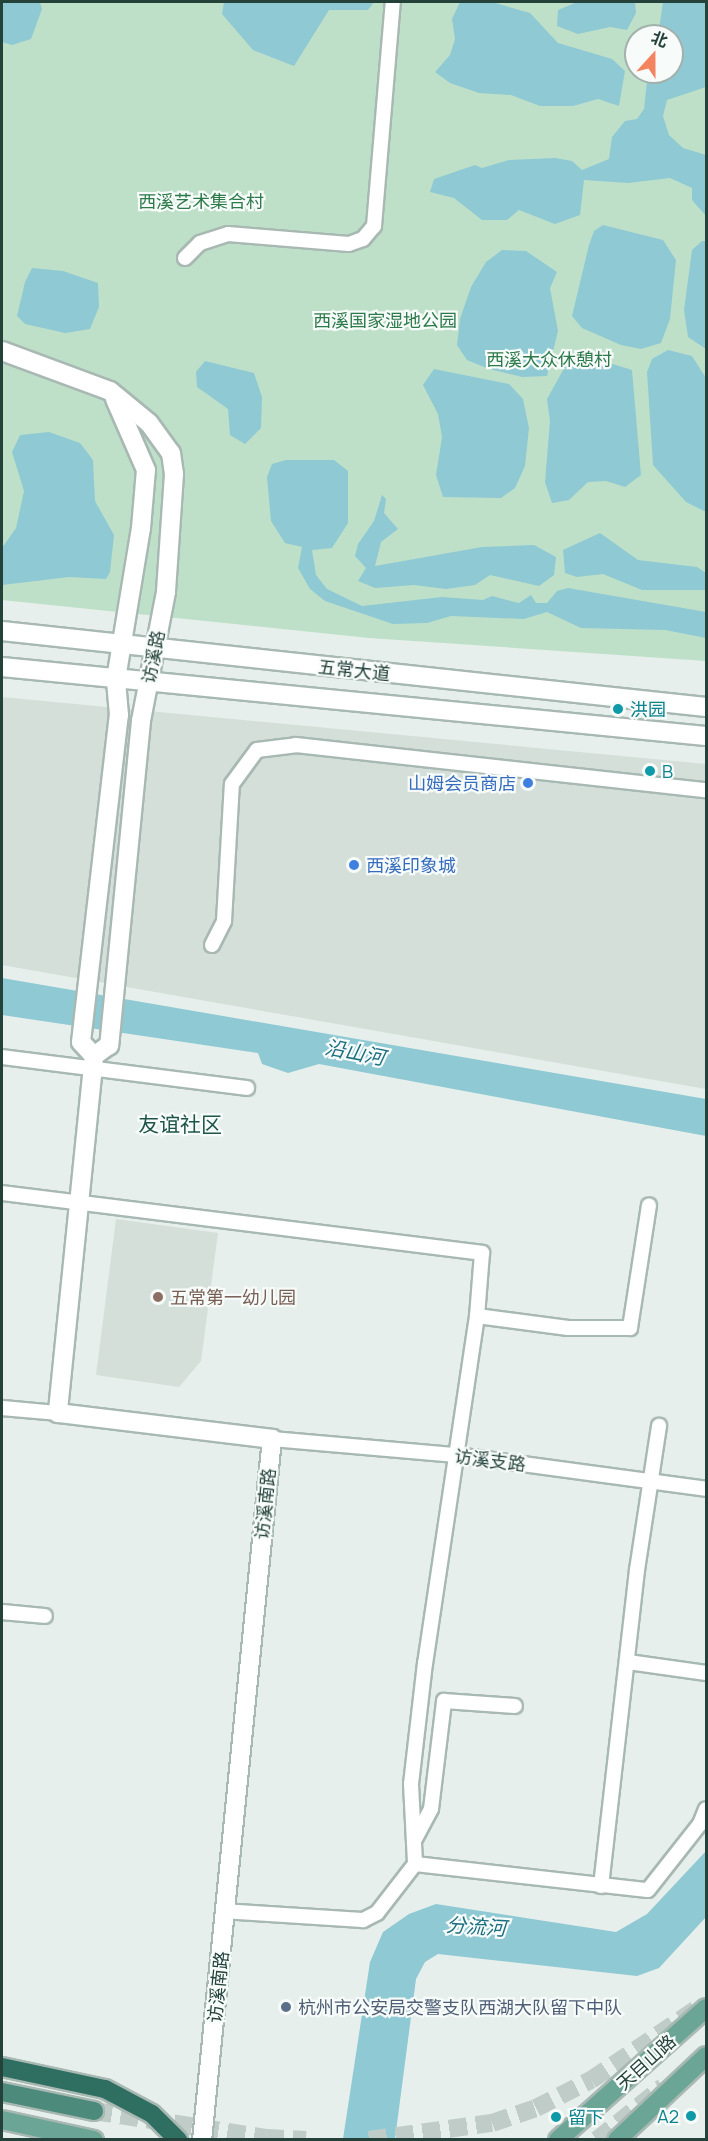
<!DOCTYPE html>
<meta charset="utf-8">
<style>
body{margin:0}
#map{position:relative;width:708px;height:2141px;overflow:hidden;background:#e6efeb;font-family:Manrope,"Noto Sans SC",sans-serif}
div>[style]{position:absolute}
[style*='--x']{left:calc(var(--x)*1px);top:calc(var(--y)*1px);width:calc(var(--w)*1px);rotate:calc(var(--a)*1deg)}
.built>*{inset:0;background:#d4dfda}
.green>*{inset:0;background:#bfe0c8}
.water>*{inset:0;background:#8ec9d4}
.trunk-tunnel>*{height:18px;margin-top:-9px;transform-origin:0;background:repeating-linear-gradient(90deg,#bfccc8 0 18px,transparent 0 27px)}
.roads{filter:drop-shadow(2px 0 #a8b8b2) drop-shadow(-2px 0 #a8b8b2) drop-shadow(0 2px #a8b8b2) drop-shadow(0 -2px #a8b8b2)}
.minor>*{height:14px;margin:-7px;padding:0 7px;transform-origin:7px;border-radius:7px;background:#fff}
.tertiary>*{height:18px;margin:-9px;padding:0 9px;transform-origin:9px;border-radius:9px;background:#fff}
.secondary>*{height:18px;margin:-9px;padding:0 9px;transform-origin:9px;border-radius:9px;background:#fff}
.primary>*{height:18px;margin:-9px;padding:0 9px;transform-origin:9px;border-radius:9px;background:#6aa596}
.trunk>*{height:18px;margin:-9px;padding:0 9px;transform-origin:9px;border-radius:9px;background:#4c8a7c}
.motorway>*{height:18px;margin:-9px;padding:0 9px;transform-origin:9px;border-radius:9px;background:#2f6f62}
.dots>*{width:16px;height:16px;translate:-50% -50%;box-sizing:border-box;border:3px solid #f7fbf9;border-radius:50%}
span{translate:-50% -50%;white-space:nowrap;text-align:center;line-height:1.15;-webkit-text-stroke:4.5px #f7fbf9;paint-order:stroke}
.park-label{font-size:18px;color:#2d7a4b}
.street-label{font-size:18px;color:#24423a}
.culture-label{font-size:18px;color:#0d838f}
.left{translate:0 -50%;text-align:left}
.right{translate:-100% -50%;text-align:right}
.shop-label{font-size:18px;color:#366cbe}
.education-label{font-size:18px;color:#785e54}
.service-label{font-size:18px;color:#4e5e75}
.water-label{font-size:20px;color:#1c6f80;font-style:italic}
.quarter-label{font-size:21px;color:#1f5548}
.frame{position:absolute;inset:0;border:3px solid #24423a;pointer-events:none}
.north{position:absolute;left:624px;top:24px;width:60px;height:60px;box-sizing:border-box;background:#f7fbf9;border:2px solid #a3b1ad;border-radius:50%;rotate:21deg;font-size:16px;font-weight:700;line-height:24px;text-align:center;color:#24423a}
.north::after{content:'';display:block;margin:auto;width:21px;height:27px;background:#f4845f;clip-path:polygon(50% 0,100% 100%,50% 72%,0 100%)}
</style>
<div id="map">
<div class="built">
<i style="clip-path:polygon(2px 697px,706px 764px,706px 1089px,2px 965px)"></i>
<i style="clip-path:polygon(116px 1219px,218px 1233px,201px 1361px,179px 1387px,96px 1375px)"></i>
</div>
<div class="green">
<i style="clip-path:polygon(evenodd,2px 2px,706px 2px,706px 661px,369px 638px,2px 600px,2px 2px,636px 36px,672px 36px,672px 72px,636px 72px,636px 36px)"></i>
</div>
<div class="water">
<i style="clip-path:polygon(2px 2px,40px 2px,42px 9px,31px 39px,12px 45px,2px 42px)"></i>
<i style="clip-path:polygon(224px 2px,374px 2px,368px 10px,329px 10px,294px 66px,253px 50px,222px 14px)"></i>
<i style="clip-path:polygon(460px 2px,492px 2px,530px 13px,558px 43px,612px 59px,625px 71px,619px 106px,598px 99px,573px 106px,540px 106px,511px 95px,479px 93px,450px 83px,435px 72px,450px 55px,455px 39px,452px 19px)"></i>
<i style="clip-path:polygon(635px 2px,636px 13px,627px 30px,610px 27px,578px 34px,557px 26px,558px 10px,575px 3px)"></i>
<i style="clip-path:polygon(663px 2px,706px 2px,706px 87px,667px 100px,663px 116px,669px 135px,683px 148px,706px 155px,706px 216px,692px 200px,692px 188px,670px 178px,628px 183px,584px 180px,580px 215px,555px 224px,519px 210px,507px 220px,482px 220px,454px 198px,430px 192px,434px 179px,475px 165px,482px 168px,509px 160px,555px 158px,572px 161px,582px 170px,609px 159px,612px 137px,625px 121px,637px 119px,644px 109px,648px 72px,672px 72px,672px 36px,658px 36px)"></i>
<i style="clip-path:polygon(603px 225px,663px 240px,676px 260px,670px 319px,661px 343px,641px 349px,621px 345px,582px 328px,572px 316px,589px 245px,594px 231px)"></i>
<i style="clip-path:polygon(702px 241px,706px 241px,706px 349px,688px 337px,684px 310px,692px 250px)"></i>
<i style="clip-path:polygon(502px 250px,526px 251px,557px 272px,550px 288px,558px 331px,547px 376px,522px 377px,489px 369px,467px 360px,457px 345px,460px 319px,471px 287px,486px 262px)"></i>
<i style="clip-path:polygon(32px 268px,63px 271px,98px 283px,99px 307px,90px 329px,65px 333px,25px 324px,17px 316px,25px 282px)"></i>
<i style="clip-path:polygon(668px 350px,692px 356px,706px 378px,706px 512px,686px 502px,653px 465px,647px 372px,652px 359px)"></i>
<i style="clip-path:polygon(593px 358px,632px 370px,641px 475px,625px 487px,606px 481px,588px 482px,569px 500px,552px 503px,545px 482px,550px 421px,547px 399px,567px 363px)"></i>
<i style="clip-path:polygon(205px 361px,254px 373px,262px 397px,261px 428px,245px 444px,230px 435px,228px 409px,197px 387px,196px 372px)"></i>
<i style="clip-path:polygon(434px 369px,509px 384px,523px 399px,529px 428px,525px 466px,515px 488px,501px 498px,443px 497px,436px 475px,442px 437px,438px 414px,423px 385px)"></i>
<i style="clip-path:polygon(49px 432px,80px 443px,93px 460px,95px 501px,114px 535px,110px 572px,106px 579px,69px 577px,2px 585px,2px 548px,16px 528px,24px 491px,12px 452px,20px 435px)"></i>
<i style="clip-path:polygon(286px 460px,334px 460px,348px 471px,348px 523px,332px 548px,312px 550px,316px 575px,327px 589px,362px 606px,442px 597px,483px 600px,492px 596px,519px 603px,531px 595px,536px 603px,547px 603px,557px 591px,568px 588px,706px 612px,706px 638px,665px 630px,581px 628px,547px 612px,524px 619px,451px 616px,427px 623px,393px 624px,325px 601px,310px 589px,298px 568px,302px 547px,285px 543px,271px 521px,267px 477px,272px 464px)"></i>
<i style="clip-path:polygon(382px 495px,386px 499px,384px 513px,398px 529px,381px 542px,375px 566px,482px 547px,534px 545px,556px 557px,554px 575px,539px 586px,490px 575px,475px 585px,446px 589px,414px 585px,375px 588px,358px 581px,366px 568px,355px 556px,358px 544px,374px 521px)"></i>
<i style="clip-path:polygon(600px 533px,638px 560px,697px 567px,706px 573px,706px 590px,642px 590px,603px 574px,577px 577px,565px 573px,563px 550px)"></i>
<i style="clip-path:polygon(2px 978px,706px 1099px,706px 1136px,319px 1064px,288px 1073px,262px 1064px,258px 1053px,2px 1015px)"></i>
<i style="clip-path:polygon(706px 1851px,706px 1917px,659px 1968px,637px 1976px,438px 1954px,425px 1962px,416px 1979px,395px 2139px,343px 2139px,370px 1962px,383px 1932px,409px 1914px,436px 1904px,616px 1932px,647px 1914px)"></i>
</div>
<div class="trunk-tunnel">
<i style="--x:94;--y:2111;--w:174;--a:8.9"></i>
<i style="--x:266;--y:2138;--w:40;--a:2.9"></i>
<i style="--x:369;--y:2140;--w:124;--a:-7.9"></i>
<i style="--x:492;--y:2123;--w:46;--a:-18.8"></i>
<i style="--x:536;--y:2108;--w:62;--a:-27"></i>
<i style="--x:591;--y:2080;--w:129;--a:-33.9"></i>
<i style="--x:597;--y:2140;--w:85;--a:-38.8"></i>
</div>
<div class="roads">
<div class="minor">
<i style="--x:185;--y:258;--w:21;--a:-45"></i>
<i style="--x:200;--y:243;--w:29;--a:-18"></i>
<i style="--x:228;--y:234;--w:121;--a:4.7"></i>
<i style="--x:349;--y:244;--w:15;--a:-20"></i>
<i style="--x:363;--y:239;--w:17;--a:-50"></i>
<i style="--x:374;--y:226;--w:225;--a:-85.2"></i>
<i style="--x:212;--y:945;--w:27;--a:-63"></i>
<i style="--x:224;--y:921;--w:137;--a:-86.7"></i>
<i style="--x:232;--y:784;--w:42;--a:-53.7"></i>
<i style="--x:257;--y:750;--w:39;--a:-7"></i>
<i style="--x:296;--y:745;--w:412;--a:6.3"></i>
<i style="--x:2;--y:1057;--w:247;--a:7.2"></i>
<i style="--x:2;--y:1193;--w:484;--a:7.1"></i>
<i style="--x:482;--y:1253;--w:63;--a:94.5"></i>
<i style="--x:477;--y:1316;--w:351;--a:98.5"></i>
<i style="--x:425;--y:1663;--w:122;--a:96.6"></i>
<i style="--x:411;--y:1784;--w:80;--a:87.1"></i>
<i style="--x:415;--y:1864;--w:62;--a:127.8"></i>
<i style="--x:377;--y:1913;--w:16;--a:153"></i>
<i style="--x:363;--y:1920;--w:138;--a:-176.3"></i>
<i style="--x:477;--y:1316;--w:92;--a:7.5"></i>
<i style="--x:568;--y:1328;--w:62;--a:0"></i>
<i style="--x:630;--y:1328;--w:124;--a:-81.2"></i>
<i style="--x:2;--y:1408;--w:56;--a:5.1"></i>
<i style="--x:272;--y:1439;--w:185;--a:5"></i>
<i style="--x:456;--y:1455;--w:252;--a:7.7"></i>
<i style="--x:2;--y:1612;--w:43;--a:5.3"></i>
<i style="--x:628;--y:1662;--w:79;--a:8"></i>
<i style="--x:415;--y:1839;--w:34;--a:-62"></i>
<i style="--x:431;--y:1809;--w:109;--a:-83.1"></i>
<i style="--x:444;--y:1701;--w:71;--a:4"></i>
<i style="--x:415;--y:1864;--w:234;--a:6.4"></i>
<i style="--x:648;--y:1890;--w:84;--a:-51.8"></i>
<i style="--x:700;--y:1824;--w:16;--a:-68"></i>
<i style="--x:601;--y:1886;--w:318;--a:-83.5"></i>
<i style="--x:637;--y:1570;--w:146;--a:-81.3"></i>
</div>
<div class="tertiary">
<i style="--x:2;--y:351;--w:115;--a:20.3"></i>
<i style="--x:110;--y:391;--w:50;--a:39.4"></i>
<i style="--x:149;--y:423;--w:37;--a:54"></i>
<i style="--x:171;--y:453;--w:21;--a:82"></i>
<i style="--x:174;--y:474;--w:118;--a:93.9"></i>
<i style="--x:166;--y:592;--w:131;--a:101"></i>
<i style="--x:141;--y:721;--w:326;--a:95.6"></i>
<i style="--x:109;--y:1045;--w:19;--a:144"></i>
<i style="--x:94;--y:1056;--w:359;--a:95.8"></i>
<i style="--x:58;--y:1413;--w:216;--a:6.9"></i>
<i style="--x:272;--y:1439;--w:704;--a:95.7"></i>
<i style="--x:94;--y:1056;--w:19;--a:-133"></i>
<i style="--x:81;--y:1042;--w:329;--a:-83.4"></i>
<i style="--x:119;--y:715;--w:36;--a:-95"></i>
<i style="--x:116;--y:679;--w:153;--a:-80.6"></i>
<i style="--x:141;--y:528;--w:58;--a:-85.1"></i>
<i style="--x:146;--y:470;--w:77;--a:-113.6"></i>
</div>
<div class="secondary">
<i style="--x:2;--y:631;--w:708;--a:6.16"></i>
<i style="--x:2;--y:667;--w:707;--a:5.6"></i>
</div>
<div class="primary">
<i style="--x:2;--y:2120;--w:94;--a:12.3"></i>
<i style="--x:558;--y:2140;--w:198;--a:-41.7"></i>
<i style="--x:617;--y:2140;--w:122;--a:-43.3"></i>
</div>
<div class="trunk">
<i style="--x:2;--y:2092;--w:94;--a:11.7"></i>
</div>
<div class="motorway">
<i style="--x:2;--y:2067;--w:105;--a:12.1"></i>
<i style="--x:105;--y:2089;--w:53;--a:28"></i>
<i style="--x:152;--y:2114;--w:37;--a:45"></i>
</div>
</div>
<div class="dots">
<i style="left:618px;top:709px;background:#0f9aa8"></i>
<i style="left:650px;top:771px;background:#0f9aa8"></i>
<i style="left:528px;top:783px;background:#3f7fe0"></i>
<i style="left:354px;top:865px;background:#3f7fe0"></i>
<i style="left:158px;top:1297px;background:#8d6e63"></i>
<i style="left:286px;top:2007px;background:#5c6f8a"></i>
<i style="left:691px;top:2116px;background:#0f9aa8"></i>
<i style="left:556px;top:2117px;background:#0f9aa8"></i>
</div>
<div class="park-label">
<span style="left:201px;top:201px">西溪艺术集合村</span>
<span style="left:385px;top:320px">西溪国家湿地公园</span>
<span style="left:549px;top:359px">西溪大众休憩村</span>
</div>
<div class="street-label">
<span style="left:153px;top:657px;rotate:-79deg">访溪路</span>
<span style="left:354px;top:670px;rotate:6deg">五常大道</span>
<span style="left:490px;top:1460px;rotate:7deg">访溪支路</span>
<span style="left:265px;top:1504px;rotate:-84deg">访溪南路</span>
<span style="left:218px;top:1987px;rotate:-84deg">访溪南路</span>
<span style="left:646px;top:2062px;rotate:-42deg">天目山路</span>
</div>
<div class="culture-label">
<span class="left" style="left:630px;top:709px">洪园</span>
<span class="left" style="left:662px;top:771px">B</span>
<span class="right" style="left:679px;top:2116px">A2</span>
<span class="left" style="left:568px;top:2117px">留下</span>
</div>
<div class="shop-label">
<span class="right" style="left:516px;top:783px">山姆会员商店</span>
<span class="left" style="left:366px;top:865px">西溪印象城</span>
</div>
<div class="education-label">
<span class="left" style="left:170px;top:1297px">五常第一幼儿园</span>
</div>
<div class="service-label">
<span class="left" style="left:298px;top:2007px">杭州市公安局交警支队西湖大队留下中队</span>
</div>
<div class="water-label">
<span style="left:355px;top:1052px;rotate:11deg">沿山河</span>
<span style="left:476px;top:1926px;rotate:4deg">分流河</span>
</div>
<div class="quarter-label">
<span style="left:180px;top:1124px">友谊社区</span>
</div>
<div class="frame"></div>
<div class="north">北</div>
</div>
